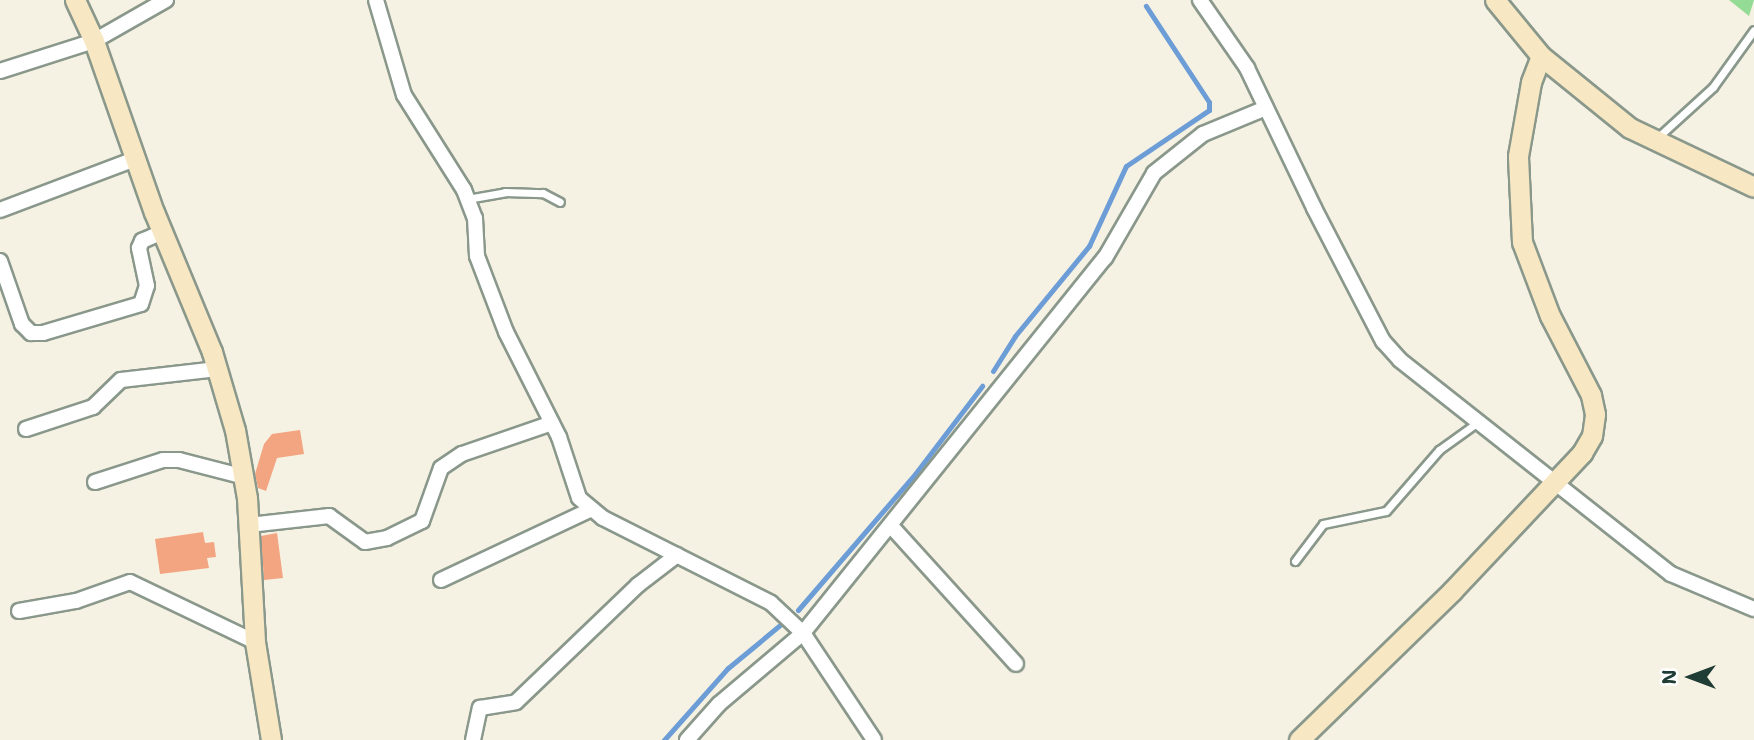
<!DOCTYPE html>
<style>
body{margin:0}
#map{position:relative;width:1754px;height:740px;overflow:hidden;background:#f6f2e3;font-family:"Shantell Sans",sans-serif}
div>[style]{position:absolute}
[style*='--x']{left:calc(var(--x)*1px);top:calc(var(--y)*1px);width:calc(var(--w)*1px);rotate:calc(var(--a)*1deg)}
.green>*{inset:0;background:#94db95}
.stream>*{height:5px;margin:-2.5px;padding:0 2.5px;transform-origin:2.5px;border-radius:2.5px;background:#6c9dd6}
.building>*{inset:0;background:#f3a581}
.roads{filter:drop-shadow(2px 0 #8a988c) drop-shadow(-2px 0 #8a988c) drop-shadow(0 2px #8a988c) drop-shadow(0 -2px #8a988c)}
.lane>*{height:7px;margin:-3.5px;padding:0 3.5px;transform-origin:3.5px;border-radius:3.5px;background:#fff}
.street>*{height:14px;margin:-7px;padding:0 7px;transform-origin:7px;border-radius:7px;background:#fff}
.secondary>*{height:19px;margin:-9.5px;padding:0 9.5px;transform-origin:9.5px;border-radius:9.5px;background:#f7e8c3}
span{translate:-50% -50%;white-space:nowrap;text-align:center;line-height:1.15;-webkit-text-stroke:5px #fff;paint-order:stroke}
.north{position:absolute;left:1656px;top:642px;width:70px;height:70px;-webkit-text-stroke:5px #fff;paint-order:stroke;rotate:270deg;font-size:19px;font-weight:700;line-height:28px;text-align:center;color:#1f3d34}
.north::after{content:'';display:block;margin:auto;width:24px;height:32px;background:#1f3d34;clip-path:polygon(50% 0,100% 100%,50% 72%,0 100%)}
</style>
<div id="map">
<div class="green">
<i style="clip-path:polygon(1729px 0,1754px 0,1749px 16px)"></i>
</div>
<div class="stream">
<i style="--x:993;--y:371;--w:41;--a:-57.8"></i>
<i style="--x:1015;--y:336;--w:117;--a:-50.6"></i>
<i style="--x:1089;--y:246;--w:88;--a:-65.2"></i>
<i style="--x:1126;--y:166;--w:100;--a:-34"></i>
<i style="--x:1209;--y:110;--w:8;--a:-90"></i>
<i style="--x:1209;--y:102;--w:115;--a:-123.3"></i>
<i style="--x:798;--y:610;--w:179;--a:-49.3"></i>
<i style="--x:915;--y:474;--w:111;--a:-52.7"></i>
<i style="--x:664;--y:740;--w:96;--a:-48.4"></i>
<i style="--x:728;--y:668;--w:75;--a:-39.6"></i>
</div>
<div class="building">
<i style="clip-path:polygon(300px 430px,304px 454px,277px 458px,266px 491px,258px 488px,255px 474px,264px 444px,272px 434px)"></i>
<i style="clip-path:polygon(203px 532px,205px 543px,214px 542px,216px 557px,207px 558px,209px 568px,160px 574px,155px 539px)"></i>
<i style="clip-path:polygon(277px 533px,283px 578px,264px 580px,261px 536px)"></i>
</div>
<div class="roads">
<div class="lane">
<i style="--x:1657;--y:138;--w:76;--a:-42.3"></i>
<i style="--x:1713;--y:87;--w:70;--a:-54.3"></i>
<i style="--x:467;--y:199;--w:39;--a:-10"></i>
<i style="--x:505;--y:192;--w:38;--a:2"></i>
<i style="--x:543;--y:193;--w:19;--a:28"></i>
<i style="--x:1295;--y:561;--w:46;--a:-52.9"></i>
<i style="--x:1323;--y:524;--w:64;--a:-11.7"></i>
<i style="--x:1386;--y:511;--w:81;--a:-49"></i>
<i style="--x:1439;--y:450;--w:48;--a:-35.7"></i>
</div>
<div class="street">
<i style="--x:376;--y:0;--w:99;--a:73.6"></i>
<i style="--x:404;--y:95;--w:112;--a:57.7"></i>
<i style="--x:464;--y:190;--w:30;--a:69"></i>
<i style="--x:475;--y:218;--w:38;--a:87"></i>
<i style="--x:477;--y:256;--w:81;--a:69.1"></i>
<i style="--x:506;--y:332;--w:118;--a:63.2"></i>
<i style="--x:559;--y:437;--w:64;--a:71.8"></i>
<i style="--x:579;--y:498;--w:31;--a:40"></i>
<i style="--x:603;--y:518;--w:188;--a:26.8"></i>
<i style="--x:771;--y:603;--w:44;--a:43.2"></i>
<i style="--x:803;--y:633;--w:128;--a:56.4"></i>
<i style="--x:1200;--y:0;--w:83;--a:55.3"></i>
<i style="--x:1247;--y:68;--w:155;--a:64.4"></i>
<i style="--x:1314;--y:208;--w:150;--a:62.6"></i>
<i style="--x:1383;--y:341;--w:25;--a:48"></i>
<i style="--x:1400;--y:360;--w:345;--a:38.3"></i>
<i style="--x:1671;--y:574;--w:90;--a:22.9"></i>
<i style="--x:0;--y:71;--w:99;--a:-17.7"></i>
<i style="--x:94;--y:41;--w:83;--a:-29.7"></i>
<i style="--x:0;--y:210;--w:144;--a:-20.7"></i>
<i style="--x:0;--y:261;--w:67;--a:70.8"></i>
<i style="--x:22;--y:324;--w:13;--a:45"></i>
<i style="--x:31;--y:333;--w:12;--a:0"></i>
<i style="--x:43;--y:333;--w:102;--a:-16.5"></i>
<i style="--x:141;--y:304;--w:19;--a:-72"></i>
<i style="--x:147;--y:286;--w:39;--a:-102"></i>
<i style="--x:139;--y:248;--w:8;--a:-67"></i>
<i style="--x:142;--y:241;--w:22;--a:-24"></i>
<i style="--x:26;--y:429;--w:71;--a:-18.2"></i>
<i style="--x:93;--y:407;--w:39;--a:-44"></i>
<i style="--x:121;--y:380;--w:97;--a:-6.5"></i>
<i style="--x:95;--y:482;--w:71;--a:-17.9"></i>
<i style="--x:163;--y:460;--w:16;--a:0"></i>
<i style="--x:179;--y:460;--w:68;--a:14.4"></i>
<i style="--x:249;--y:525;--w:81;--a:-6.4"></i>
<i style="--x:329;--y:516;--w:44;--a:35.8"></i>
<i style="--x:365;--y:542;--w:22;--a:-10"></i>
<i style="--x:387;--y:538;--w:39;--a:-26"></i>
<i style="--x:422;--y:521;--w:56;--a:-70.3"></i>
<i style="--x:441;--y:468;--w:25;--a:-34"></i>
<i style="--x:462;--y:454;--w:95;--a:-19"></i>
<i style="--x:891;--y:526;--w:186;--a:47.8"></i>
<i style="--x:441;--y:580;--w:165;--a:-25.2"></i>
<i style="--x:19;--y:611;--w:58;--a:-10"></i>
<i style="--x:76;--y:601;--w:57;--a:-19.4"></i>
<i style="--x:130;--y:582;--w:139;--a:25.6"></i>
<i style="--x:473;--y:740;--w:33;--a:-78"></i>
<i style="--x:480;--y:708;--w:36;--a:-9"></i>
<i style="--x:516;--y:702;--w:169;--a:-43.8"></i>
<i style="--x:638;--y:585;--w:49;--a:-37.6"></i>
<i style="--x:687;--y:740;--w:48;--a:-48.4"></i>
<i style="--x:719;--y:704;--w:110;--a:-40.2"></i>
<i style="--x:803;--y:633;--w:481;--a:-51.2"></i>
<i style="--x:1105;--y:258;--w:98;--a:-60"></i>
<i style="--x:1154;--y:173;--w:63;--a:-38.5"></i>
<i style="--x:1203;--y:134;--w:68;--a:-22.4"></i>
</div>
<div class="secondary">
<i style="--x:75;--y:0;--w:45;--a:65.1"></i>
<i style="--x:94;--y:41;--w:181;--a:70.7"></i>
<i style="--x:154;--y:212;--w:152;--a:67.5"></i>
<i style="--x:212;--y:352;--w:81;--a:73.6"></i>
<i style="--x:235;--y:430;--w:69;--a:80"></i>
<i style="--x:247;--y:498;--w:144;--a:86.8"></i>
<i style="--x:255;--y:642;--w:99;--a:80.7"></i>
<i style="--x:1495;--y:0;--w:72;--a:50.6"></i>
<i style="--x:1541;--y:56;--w:114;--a:39"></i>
<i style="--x:1630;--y:128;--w:137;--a:25.4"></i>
<i style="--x:1299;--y:740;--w:214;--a:-44.2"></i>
<i style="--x:1452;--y:591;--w:190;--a:-46.7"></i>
<i style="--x:1582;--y:453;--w:20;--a:-60"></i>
<i style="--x:1592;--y:436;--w:22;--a:-82"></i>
<i style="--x:1595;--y:414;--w:19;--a:-102"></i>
<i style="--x:1591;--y:395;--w:89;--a:-117.4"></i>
<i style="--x:1550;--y:316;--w:79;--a:-110.7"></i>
<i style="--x:1522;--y:242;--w:86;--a:-92.7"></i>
<i style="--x:1518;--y:156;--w:75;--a:-80"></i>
<i style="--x:1531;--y:82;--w:28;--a:-69"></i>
</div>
</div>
<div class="north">N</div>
</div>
